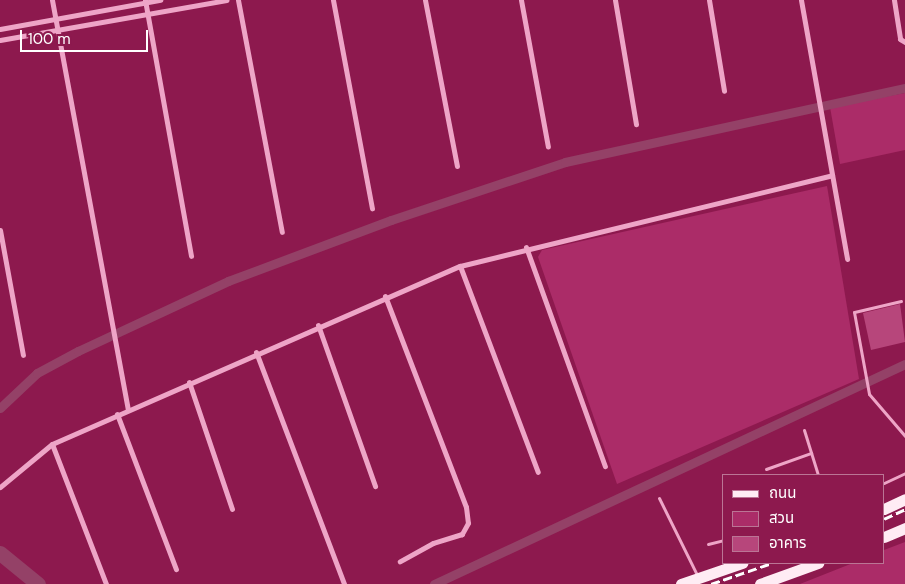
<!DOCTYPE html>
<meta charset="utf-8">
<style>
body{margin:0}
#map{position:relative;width:905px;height:584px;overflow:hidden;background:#8d194e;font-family:"DM Sans","Noto Sans Thai",sans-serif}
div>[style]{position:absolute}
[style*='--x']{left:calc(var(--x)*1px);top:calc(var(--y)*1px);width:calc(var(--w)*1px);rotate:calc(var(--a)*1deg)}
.green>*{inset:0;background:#ab2c68}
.canal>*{height:9px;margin:-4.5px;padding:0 4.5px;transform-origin:4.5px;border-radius:4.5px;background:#944167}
.river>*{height:15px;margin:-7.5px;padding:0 7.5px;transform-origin:7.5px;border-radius:7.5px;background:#944167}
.building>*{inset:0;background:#b7467b}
.service>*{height:3px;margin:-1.5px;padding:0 1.5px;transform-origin:1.5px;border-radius:1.5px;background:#eea5c7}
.minor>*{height:5px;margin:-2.5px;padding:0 2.5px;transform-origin:2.5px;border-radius:2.5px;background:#eea5c7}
.primary>*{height:11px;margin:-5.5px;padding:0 5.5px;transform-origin:5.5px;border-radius:5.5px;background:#ffecf4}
.rail>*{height:2.5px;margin-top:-1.25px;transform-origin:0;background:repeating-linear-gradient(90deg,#fff 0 9px,transparent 0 13px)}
span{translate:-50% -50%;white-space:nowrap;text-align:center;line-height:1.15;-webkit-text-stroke:4px #8d194e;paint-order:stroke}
.legend{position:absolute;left:722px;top:474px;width:162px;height:90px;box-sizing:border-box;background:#8d194e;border:1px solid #bb7595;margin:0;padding:6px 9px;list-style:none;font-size:15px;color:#fff}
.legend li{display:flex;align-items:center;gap:10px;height:25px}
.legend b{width:25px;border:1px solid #bb7595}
.scale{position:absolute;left:20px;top:30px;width:128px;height:22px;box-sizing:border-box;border:2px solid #fff;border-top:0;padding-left:6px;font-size:15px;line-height:18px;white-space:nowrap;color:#fff;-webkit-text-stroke:4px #8d194e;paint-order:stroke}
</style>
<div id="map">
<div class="green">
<i style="clip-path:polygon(905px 93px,905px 150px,840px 164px,830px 107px)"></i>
<i style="clip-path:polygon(827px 186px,859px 379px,617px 484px,538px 257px,542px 250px)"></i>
<i style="clip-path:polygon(905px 542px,905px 584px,800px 584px,853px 563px,884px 563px,884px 550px)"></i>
</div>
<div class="canal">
<i style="--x:0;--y:408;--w:51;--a:-43.4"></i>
<i style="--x:37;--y:373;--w:47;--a:-28.2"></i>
<i style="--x:78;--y:351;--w:166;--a:-25"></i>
<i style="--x:228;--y:281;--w:174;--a:-20.5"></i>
<i style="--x:391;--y:220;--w:183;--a:-18.4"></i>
<i style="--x:565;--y:162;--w:348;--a:-12.3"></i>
<i style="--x:434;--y:584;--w:520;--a:-25.04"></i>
</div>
<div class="river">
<i style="--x:0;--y:553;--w:49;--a:39.2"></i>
</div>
<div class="building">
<i style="clip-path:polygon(900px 304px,905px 342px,871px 350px,863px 313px)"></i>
</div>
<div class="service">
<i style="--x:901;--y:301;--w:48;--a:166.8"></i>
<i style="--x:854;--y:312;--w:83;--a:79.6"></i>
<i style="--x:869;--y:394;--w:55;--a:49.4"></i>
<i style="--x:804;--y:430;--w:47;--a:72.7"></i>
<i style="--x:766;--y:469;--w:48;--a:-19.6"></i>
<i style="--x:884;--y:483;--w:23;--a:-25"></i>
<i style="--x:659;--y:498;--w:86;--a:63.7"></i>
<i style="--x:708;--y:544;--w:16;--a:-14"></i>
</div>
<div class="minor">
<i style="--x:52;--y:0;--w:416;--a:79.5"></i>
<i style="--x:145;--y:0;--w:260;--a:79.8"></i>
<i style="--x:238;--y:0;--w:236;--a:79.3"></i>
<i style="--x:333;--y:0;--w:212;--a:79.4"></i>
<i style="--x:425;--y:0;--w:169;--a:79.1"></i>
<i style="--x:521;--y:0;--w:149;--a:79.6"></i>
<i style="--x:615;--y:0;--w:126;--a:80.4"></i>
<i style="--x:709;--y:0;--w:92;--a:80.6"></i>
<i style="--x:801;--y:0;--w:263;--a:79.9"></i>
<i style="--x:894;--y:0;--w:39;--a:81"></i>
<i style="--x:900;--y:39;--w:6;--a:31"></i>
<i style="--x:0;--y:29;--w:163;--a:-10.3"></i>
<i style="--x:0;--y:40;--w:230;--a:-10"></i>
<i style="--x:0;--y:230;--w:127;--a:79.6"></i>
<i style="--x:526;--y:247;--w:233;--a:70.2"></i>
<i style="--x:460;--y:266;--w:220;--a:69.3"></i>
<i style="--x:385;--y:296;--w:226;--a:69"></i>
<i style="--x:466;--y:507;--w:16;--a:83"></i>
<i style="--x:468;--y:523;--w:13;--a:119"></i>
<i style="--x:462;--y:534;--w:30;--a:163"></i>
<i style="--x:433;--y:543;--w:38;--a:151"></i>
<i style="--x:318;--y:325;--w:171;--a:70.5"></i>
<i style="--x:256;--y:352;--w:248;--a:69.2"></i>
<i style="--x:189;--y:382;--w:134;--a:71.3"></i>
<i style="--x:117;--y:414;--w:166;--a:69.2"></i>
<i style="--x:52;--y:444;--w:150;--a:68.9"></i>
<i style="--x:0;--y:487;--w:67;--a:-39.6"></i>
<i style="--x:52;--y:444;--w:445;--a:-23.6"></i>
<i style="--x:460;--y:266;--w:383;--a:-13.7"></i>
</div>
<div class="primary">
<i style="--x:884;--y:509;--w:23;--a:-25"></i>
<i style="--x:884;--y:537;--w:23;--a:-23"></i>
<i style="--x:681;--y:584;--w:65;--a:-19"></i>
<i style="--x:760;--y:584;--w:62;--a:-19.9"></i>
</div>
<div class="rail">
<i style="--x:884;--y:519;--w:23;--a:-25"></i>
<i style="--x:711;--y:584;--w:65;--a:-19"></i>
</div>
<ul class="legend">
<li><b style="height:6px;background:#ffecf4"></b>ถนน</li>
<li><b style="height:14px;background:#ab2c68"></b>สวน</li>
<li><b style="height:14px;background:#b7467b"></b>อาคาร</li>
</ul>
<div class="scale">100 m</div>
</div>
